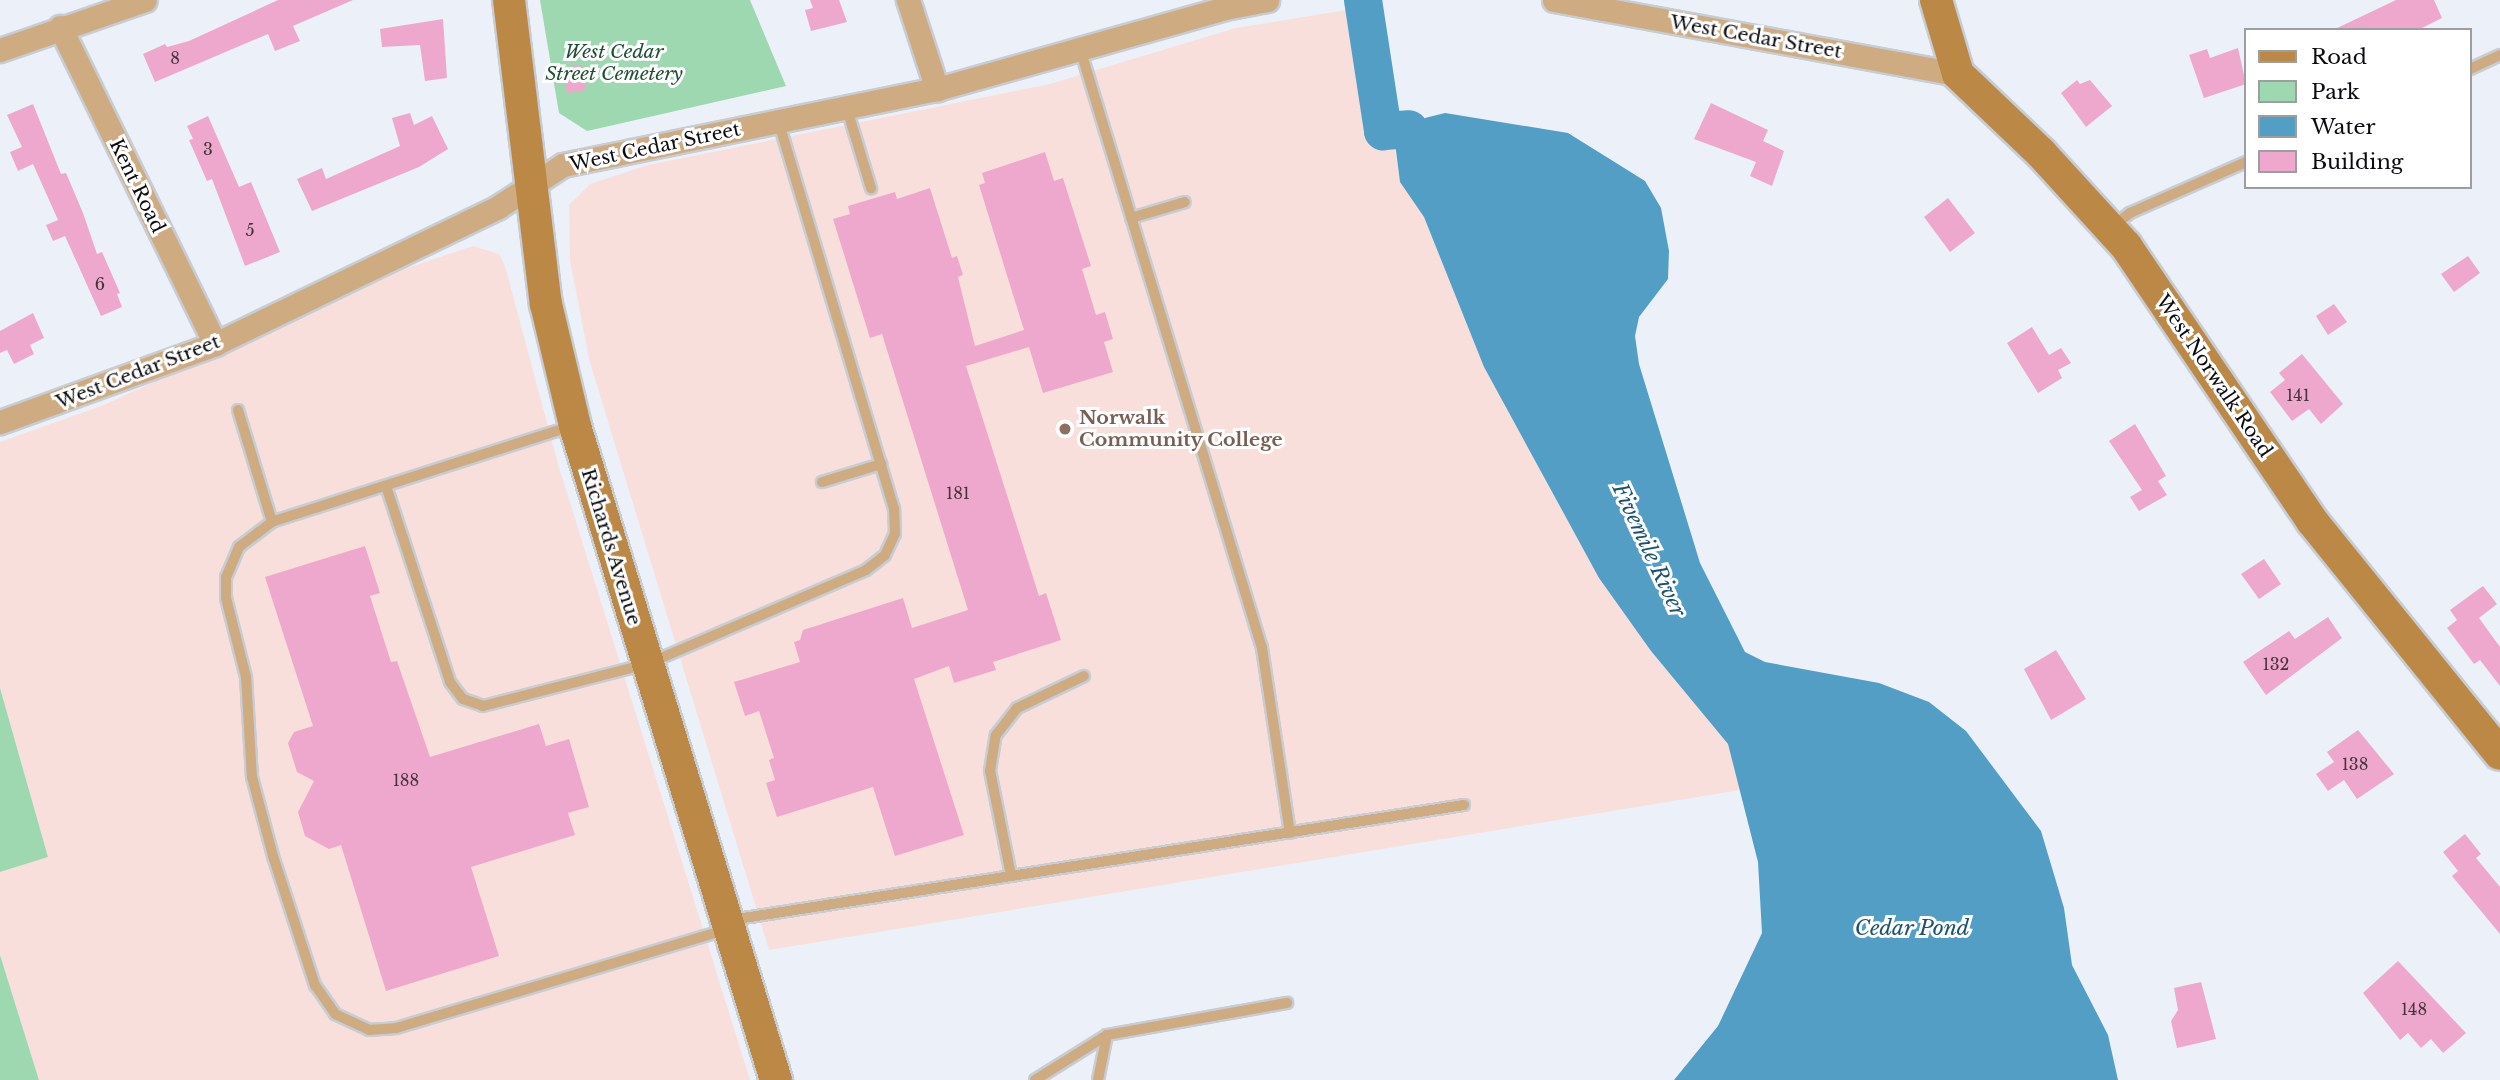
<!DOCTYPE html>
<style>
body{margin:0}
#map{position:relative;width:2500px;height:1080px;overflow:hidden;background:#ecf0f8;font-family:"Libre Baskerville",serif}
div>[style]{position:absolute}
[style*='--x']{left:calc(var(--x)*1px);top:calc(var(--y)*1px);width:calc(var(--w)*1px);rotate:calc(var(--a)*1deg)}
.education>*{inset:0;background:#f9dfdb}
.green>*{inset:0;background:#9dd8b0}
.water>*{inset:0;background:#529ec5}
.river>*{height:38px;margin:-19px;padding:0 19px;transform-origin:19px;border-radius:19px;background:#529ec5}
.building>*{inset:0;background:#eea8cd}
.roads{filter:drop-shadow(2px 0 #c8ccd3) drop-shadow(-2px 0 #c8ccd3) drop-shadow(0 2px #c8ccd3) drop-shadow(0 -2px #c8ccd3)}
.lane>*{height:10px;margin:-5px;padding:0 5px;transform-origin:5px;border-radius:5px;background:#ceab81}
.street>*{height:23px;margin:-11.5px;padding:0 11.5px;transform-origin:11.5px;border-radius:11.5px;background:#ceab81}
.secondary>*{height:32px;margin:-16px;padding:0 16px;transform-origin:16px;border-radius:16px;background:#bc8845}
.dots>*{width:19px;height:19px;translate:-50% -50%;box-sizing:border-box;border:4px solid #fff;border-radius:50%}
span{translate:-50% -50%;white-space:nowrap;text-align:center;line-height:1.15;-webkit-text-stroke:6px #fff;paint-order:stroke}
.number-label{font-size:16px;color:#44333e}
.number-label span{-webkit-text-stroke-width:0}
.street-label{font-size:19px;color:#0b0c0f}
.park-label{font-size:19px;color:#1d5031;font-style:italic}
.education-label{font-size:19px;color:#785e54;font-weight:700}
.left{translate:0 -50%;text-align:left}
.water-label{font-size:21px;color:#195370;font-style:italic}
.legend{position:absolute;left:2244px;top:28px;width:228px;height:161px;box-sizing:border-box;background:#fff;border:2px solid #9d9e9f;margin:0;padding:9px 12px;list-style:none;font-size:21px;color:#0b0c0f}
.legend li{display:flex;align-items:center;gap:14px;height:35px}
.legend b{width:35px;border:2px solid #9d9e9f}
</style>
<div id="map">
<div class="education">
<i style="clip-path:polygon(1371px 6px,1400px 181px,1424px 217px,1484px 367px,1599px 578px,1651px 651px,1728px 744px,1740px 790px,769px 950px,589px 359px,570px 260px,569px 205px,590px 184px,648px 165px,1050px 84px,1236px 28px)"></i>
<i style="clip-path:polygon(473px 246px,499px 254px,505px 266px,558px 464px,750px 1080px,39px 1080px,0 955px,0 872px,48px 857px,0 688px,0 442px,104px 405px,380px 277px)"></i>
</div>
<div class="green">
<i style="clip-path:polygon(540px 0,750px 0,786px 86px,587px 131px,559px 113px)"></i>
<i style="clip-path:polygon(0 688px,48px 857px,0 872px)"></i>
<i style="clip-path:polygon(0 955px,39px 1080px,0 1080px)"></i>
</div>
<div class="water">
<i style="clip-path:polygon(1445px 113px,1568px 133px,1645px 181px,1661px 208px,1669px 251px,1668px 279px,1639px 317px,1635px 336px,1639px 364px,1700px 563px,1745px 652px,1765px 662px,1879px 683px,1929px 702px,1966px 731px,2041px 831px,2064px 908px,2072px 965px,2108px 1035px,2118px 1080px,1674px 1080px,1718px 1026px,1762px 933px,1758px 862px,1728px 744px,1651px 651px,1599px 578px,1484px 367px,1424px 217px,1400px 182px,1395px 143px,1425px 118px)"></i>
</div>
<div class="river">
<i style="--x:1363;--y:0;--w:133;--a:81.3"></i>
<i style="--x:1383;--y:131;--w:26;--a:-4"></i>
</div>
<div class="building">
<i style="clip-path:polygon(278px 0,353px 0,293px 26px,300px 41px,275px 51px,268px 34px,155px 82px,143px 54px,165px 44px,167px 47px,189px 41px)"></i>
<i style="clip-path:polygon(810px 0,839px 0,847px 22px,811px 31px,805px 10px,813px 8px)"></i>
<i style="clip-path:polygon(2396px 0,2434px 0,2442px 18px,2418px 30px,2333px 30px)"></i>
<i style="clip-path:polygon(443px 19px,447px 78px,425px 81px,420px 45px,382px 47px,380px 29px)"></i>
<i style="clip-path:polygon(2238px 48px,2246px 84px,2204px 98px,2189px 55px,2207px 49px,2210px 58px)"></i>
<i style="clip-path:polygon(582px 65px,586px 90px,567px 93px,563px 68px)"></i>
<i style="clip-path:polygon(2077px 80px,2080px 84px,2090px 80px,2112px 106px,2086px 127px,2061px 93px)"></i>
<i style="clip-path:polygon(1711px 103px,1768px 130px,1763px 141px,1784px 151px,1772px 186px,1750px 176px,1756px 162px,1694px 139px)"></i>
<i style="clip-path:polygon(33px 104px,61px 174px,66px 173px,83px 213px,97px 254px,102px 252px,120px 293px,117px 294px,122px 307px,101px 316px,65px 236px,53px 241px,46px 225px,58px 220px,33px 164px,18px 171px,10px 152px,22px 147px,7px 115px)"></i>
<i style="clip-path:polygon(410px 113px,414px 125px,432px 116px,448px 149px,419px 167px,312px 211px,297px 179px,322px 168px,326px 179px,400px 146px,392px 118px)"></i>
<i style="clip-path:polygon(208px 116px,239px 187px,251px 182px,280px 252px,245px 266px,212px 179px,207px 181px,189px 140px,193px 139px,187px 126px)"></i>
<i style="clip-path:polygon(1045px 152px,1054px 181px,1063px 178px,1091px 266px,1082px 269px,1096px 315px,1105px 312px,1113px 339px,1104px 342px,1113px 372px,1043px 393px,1029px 347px,966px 366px,1039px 596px,1046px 593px,1061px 640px,993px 662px,996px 670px,954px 683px,949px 666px,914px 679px,964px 835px,895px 856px,873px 787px,777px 817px,766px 783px,775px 780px,769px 760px,774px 758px,759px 711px,745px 716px,734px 682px,800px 662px,794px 642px,800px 640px,803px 630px,903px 598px,912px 628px,968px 610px,882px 334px,870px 338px,833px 219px,850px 214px,848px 206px,895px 192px,897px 199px,930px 188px,952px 258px,957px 256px,963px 275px,958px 277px,975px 346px,1024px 330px,979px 185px,985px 183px,982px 173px)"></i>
<i style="clip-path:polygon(1948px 198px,1975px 233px,1950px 252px,1924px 217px)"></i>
<i style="clip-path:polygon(2468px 256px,2480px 273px,2454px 292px,2441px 274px)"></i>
<i style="clip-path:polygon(2334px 304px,2347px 322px,2328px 335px,2316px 316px)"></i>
<i style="clip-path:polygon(33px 313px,44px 338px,30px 345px,34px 354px,14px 364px,7px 350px,0 353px,0 331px)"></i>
<i style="clip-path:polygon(2032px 327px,2049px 355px,2061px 348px,2071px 363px,2058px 370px,2062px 378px,2038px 393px,2007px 343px)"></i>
<i style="clip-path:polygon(2302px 354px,2343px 404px,2321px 424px,2309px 409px,2292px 421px,2270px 392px,2285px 380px,2279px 373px)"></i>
<i style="clip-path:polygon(2135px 424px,2166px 476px,2158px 481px,2167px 495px,2139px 511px,2130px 497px,2142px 490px,2109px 441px)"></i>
<i style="clip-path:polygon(365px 546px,380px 593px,370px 596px,391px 662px,397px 661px,430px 757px,539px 724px,546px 746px,569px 739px,589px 807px,568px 813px,575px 835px,471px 867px,499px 956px,386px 991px,341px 845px,329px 849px,305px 836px,298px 812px,314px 781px,297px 772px,288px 743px,294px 732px,313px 726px,265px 577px)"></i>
<i style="clip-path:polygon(2264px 559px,2281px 584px,2259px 599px,2241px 574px)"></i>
<i style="clip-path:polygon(2483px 586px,2497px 604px,2479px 618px,2500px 647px,2500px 686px,2480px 660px,2474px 664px,2447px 628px,2457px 620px,2450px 610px)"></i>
<i style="clip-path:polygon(2328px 617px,2342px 638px,2266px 695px,2243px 662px,2289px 631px,2295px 639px)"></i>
<i style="clip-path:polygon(2056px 650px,2086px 699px,2051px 720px,2024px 669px)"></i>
<i style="clip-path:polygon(2358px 730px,2394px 774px,2357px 799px,2344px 780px,2328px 791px,2316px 774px,2334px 762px,2327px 752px)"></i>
<i style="clip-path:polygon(2465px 834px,2481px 854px,2476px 858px,2500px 887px,2500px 934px,2452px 876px,2458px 871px,2443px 852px)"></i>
<i style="clip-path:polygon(2398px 961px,2466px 1033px,2443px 1053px,2431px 1039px,2421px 1048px,2408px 1033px,2400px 1040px,2363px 993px)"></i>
<i style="clip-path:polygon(2201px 982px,2216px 1039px,2177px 1048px,2171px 1021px,2178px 1010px,2174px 988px)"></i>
</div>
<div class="roads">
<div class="lane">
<i style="--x:1081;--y:52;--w:623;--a:73.11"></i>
<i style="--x:1262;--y:648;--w:187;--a:81.4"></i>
<i style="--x:2470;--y:69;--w:33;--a:-25"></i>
<i style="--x:847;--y:109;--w:83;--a:73.1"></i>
<i style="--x:1131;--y:218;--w:56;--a:-16.5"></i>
<i style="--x:2112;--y:227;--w:23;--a:-38"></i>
<i style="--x:2130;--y:213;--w:127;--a:-23.7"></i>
<i style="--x:238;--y:410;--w:117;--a:73.1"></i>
<i style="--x:572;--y:426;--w:315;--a:162.3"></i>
<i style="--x:272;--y:522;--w:41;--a:142.9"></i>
<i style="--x:239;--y:547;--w:33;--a:113"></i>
<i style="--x:226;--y:577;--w:21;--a:90"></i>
<i style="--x:226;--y:598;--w:81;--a:75.8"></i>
<i style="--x:246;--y:677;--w:100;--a:86.6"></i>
<i style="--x:252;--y:777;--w:82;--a:75.1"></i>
<i style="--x:273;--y:856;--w:136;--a:72"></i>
<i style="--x:315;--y:985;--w:35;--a:55"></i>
<i style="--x:335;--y:1014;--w:38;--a:25"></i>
<i style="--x:369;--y:1030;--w:27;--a:-4"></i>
<i style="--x:396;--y:1028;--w:346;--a:-16.6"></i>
<i style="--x:822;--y:482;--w:62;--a:-17"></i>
<i style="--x:386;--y:486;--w:206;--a:71.9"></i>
<i style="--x:450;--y:682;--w:21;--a:53"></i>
<i style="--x:463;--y:699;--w:21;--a:19"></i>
<i style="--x:483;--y:706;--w:169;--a:-14.4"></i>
<i style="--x:647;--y:664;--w:238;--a:-23.2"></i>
<i style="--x:866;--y:570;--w:24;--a:-38"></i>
<i style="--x:885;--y:555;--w:23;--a:-65"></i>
<i style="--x:895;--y:534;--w:25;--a:-92"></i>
<i style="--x:894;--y:509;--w:405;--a:-106.6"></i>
<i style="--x:1011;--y:875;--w:106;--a:-101.4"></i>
<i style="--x:990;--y:771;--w:36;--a:-81"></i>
<i style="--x:996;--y:735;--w:34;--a:-52"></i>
<i style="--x:1017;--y:708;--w:74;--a:-25.5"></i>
<i style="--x:731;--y:920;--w:742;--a:-8.92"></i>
<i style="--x:1035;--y:1080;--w:85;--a:-32"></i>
<i style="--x:1098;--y:1080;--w:46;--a:-78.7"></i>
<i style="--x:1107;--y:1035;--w:183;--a:-10.1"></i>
</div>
<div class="street">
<i style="--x:908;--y:0;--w:94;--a:72"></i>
<i style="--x:1554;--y:0;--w:411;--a:10.4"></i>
<i style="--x:60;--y:27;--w:353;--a:63.9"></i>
<i style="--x:0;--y:50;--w:153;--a:-19"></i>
<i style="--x:0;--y:422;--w:229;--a:-19.9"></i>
<i style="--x:215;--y:344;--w:314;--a:-25.8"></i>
<i style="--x:498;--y:207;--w:77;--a:-32.9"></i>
<i style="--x:563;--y:165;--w:382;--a:-11.5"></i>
<i style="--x:937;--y:89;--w:299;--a:-15.7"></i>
<i style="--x:1225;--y:8;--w:43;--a:-10.8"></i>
</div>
<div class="secondary">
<i style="--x:509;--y:0;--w:306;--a:83.1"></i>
<i style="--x:546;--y:304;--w:125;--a:76.6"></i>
<i style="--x:575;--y:426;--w:684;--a:72.92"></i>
<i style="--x:1936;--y:0;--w:77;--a:73.4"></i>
<i style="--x:1958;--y:74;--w:115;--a:43.6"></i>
<i style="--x:2041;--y:153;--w:126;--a:47.6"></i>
<i style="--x:2126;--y:246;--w:332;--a:55.9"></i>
<i style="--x:2312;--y:521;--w:299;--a:51.1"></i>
</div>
</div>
<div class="dots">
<i style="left:1065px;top:429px;background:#8d6e63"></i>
</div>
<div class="number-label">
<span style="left:175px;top:58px">8</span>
<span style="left:208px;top:149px">3</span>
<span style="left:250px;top:230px">5</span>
<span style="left:100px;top:284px">6</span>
<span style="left:2298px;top:395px">141</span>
<span style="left:958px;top:493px">181</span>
<span style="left:2276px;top:664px">132</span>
<span style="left:2355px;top:764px">138</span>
<span style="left:406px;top:780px">188</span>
<span style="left:2414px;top:1009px">148</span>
</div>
<div class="street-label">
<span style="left:1756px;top:37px;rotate:10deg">West Cedar Street</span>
<span style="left:655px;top:147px;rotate:-12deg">West Cedar Street</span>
<span style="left:137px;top:186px;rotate:64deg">Kent Road</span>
<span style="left:138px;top:372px;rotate:-21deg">West Cedar Street</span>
<span style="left:2214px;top:376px;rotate:56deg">West Norwalk Road</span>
<span style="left:611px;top:547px;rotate:73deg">Richards Avenue</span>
</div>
<div class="park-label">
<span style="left:614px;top:63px">West Cedar<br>Street Cemetery</span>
</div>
<div class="education-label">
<span class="left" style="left:1079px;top:429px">Norwalk<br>Community College</span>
</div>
<div class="water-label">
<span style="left:1649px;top:550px;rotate:65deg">Fivemile River</span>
<span style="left:1912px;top:928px">Cedar Pond</span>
</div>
<ul class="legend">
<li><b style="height:9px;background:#bc8845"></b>Road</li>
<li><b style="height:19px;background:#9dd8b0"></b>Park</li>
<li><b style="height:19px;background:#529ec5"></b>Water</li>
<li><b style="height:19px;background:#eea8cd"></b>Building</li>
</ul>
</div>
